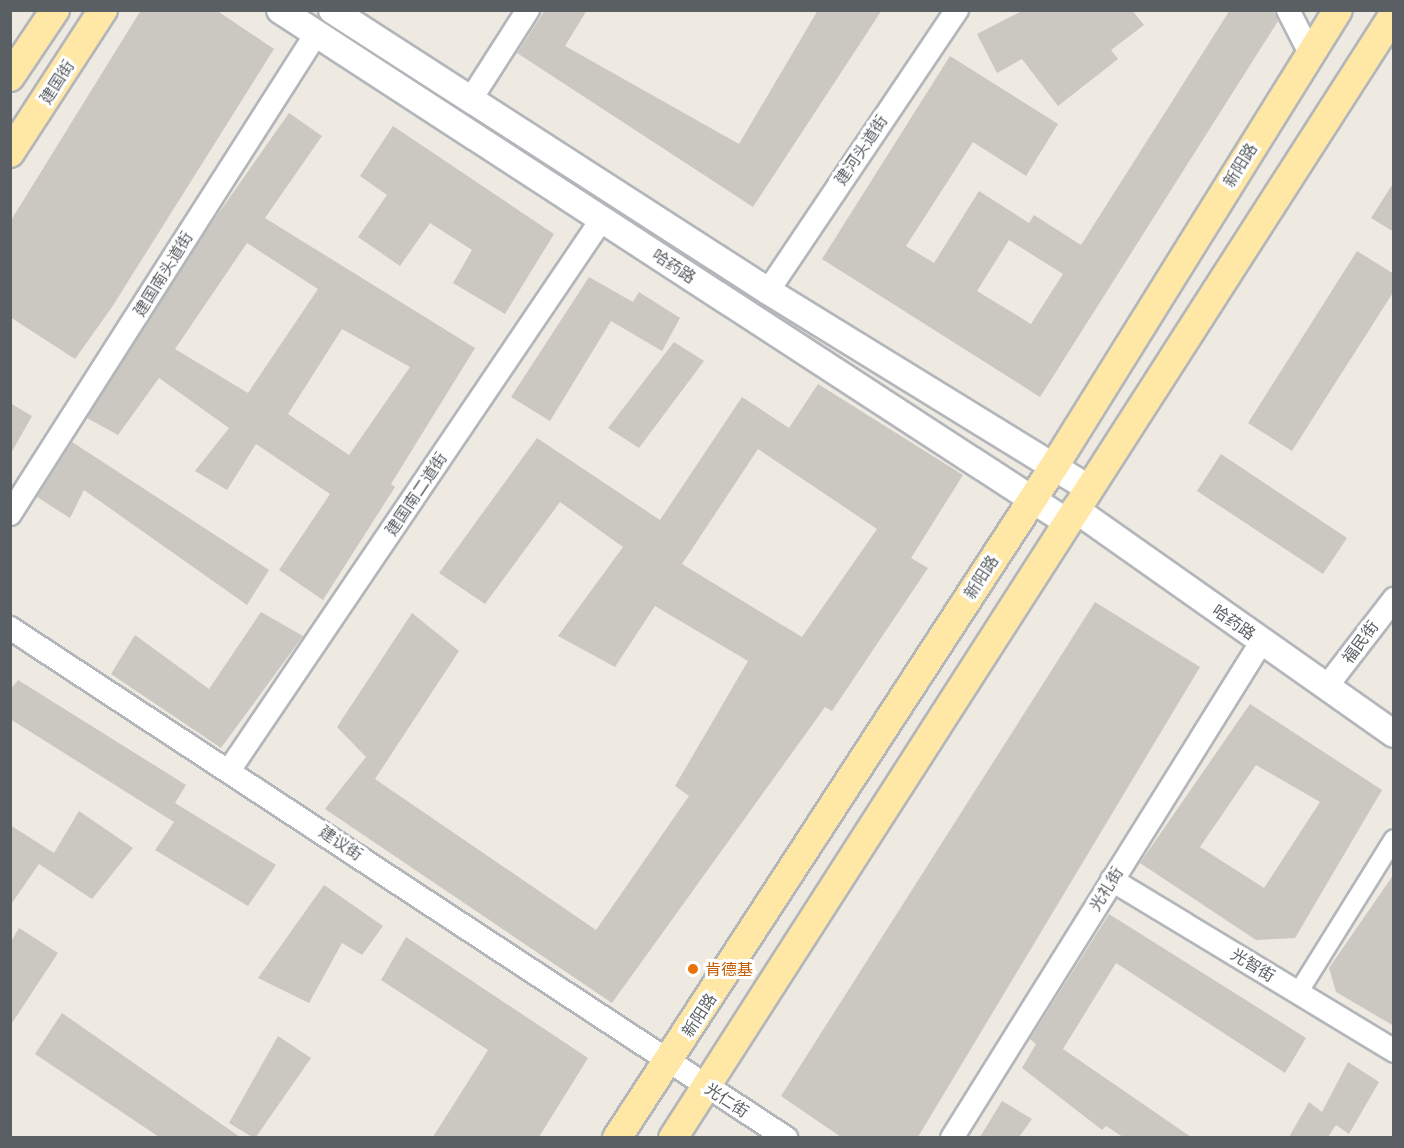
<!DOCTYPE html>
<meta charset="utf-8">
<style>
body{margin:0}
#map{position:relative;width:1404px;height:1148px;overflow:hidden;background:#eeeae2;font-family:"Archivo Narrow","Noto Sans SC",sans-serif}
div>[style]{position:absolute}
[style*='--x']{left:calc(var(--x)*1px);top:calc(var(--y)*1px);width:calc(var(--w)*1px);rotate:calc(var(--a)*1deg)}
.building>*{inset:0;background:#cbc7c1}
.roads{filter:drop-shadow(2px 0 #b3b6ba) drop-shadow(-2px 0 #b3b6ba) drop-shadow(0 2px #b3b6ba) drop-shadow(0 -2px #b3b6ba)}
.minor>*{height:18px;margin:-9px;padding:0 9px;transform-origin:9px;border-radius:9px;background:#fff}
.tertiary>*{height:22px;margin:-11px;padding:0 11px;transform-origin:11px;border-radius:11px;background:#fff}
.secondary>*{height:26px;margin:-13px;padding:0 13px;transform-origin:13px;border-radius:13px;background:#fff}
.primary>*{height:28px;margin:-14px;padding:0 14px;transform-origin:14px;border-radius:14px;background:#ffe7a6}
.dots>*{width:16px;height:16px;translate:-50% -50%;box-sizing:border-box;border:3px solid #fff;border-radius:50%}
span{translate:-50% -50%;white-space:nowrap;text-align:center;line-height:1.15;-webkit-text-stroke:6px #fff;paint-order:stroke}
.street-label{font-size:16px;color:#5a5f63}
.food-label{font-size:16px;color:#c56008}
.left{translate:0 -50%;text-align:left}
.frame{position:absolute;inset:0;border:12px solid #5a5f63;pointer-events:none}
</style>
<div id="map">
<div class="building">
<i style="clip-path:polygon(141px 10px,216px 10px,274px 49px,112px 307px,75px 359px,10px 317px,10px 222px)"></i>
<i style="clip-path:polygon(545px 10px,587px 10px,565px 46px,739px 144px,818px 10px,882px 10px,753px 207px,517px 53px)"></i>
<i style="clip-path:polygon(1024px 10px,1132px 10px,1144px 25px,1111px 50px,1118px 59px,1058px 106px,1022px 59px,997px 73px,977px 34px)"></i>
<i style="clip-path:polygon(evenodd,1230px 10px,1273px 10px,1278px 21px,1040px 397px,822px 259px,950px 56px,1058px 124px,1026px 176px,973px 142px,906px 246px,934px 263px,979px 191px,1029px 223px,1034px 215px,1081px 245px,1230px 10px,1009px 240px,1063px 274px,1031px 324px,977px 291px,1009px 240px)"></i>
<i style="clip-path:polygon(evenodd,289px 113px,322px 136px,265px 218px,475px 348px,391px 484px,395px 487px,323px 600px,279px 570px,330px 494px,256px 444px,227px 490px,195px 471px,229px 428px,159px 378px,118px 435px,87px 418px,204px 234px,289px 113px,247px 243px,318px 289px,248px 393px,175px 349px,247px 243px,289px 113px,342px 329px,410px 367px,349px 455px,288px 414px,342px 329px)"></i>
<i style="clip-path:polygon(393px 126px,554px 234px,505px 314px,453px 283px,472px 250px,430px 223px,400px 266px,358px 237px,387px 195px,360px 176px)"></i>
<i style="clip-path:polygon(1394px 182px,1394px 232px,1371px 218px)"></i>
<i style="clip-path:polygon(1357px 251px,1394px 274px,1394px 291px,1292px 451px,1248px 423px)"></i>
<i style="clip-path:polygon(589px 277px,633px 302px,639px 292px,680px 318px,662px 351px,611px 321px,550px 421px,511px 397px)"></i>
<i style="clip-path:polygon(674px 342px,704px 361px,639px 448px,608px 428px)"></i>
<i style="clip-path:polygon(evenodd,818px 384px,963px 475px,911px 558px,928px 568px,832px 711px,825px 707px,612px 1003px,325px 809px,366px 757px,337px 727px,412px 613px,459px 651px,375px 779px,596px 930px,689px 796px,675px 786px,748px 661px,655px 606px,615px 667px,558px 636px,623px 547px,560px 502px,485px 604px,439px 573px,537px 438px,660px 520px,742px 397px,789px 428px,818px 384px,758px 449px,877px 529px,802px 637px,682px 564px,758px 449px)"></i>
<i style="clip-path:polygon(10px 403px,32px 416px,10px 455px)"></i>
<i style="clip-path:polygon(72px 442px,269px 570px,247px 605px,84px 490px,70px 518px,37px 497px)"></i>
<i style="clip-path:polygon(1221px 454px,1347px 538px,1323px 574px,1197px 491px)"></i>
<i style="clip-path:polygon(1095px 602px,1200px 667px,918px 1137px,841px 1137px,781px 1096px)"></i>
<i style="clip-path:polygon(261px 612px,303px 636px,221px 748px,111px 674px,135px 635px,209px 689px)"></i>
<i style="clip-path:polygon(18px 680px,186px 785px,175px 803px,276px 865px,248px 906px,155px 850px,174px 822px,10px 719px,10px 690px)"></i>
<i style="clip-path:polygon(evenodd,1250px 704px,1382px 790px,1295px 938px,1256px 940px,1140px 863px,1250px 704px,1256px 765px,1320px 802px,1264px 888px,1200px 847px,1256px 765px)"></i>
<i style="clip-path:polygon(79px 811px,133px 848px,92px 899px,39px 864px,10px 906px,10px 825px,54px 853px)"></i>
<i style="clip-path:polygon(1394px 874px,1394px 1026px,1336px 992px,1329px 968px)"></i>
<i style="clip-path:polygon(324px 885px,383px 926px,362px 955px,342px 943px,309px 1003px,258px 978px)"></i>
<i style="clip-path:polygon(1109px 914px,1306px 1038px,1285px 1073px,1116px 963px,1063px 1049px,1191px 1137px,1123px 1137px,1106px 1126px,1102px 1130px,1022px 1068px,1036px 1044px,1030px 1039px)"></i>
<i style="clip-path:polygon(19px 928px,58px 953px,10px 1026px,10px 943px)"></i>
<i style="clip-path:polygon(406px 937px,588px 1058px,539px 1137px,433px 1137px,488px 1050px,381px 980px)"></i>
<i style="clip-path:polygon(62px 1013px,240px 1137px,159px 1137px,35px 1054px)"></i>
<i style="clip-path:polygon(278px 1036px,311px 1058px,256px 1137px,252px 1137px,229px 1123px)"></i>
<i style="clip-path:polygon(1348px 1062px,1379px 1082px,1349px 1134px,1336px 1125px,1328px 1137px,1289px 1137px,1309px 1102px,1322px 1112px)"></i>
<i style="clip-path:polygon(1002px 1101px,1032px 1119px,1019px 1137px,980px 1137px)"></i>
</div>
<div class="roads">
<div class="minor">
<i style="--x:1298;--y:993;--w:181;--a:-58.1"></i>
</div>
<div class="tertiary">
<i style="--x:1288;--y:10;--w:48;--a:62.9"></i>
<i style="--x:471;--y:99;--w:106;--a:-57.4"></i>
<i style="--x:768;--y:291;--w:339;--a:-56.1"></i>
<i style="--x:10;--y:514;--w:569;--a:-57.48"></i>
<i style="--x:10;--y:628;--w:929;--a:33.31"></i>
<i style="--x:1327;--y:686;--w:110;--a:-52.4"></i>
<i style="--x:230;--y:769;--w:664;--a:-55.93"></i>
<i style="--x:1112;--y:880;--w:330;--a:31.2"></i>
<i style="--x:952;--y:1138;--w:586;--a:-58.05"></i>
</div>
<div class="secondary">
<i style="--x:280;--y:10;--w:939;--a:33.05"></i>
<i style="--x:332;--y:10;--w:519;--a:32.8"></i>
<i style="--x:768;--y:291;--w:376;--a:31.6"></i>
<i style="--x:1075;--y:509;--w:390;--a:35.2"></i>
</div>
<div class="primary">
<i style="--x:10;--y:77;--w:81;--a:-56.1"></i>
<i style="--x:10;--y:153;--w:171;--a:-57"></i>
<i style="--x:617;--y:1138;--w:799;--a:-56.95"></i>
<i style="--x:1053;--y:468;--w:539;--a:-58.11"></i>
<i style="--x:673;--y:1138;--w:1335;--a:-57.32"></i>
</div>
</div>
<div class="dots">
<i style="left:693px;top:969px;background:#e8710a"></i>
</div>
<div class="street-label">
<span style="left:57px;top:82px;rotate:-57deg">建国街</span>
<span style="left:861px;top:150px;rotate:-56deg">建河头道街</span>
<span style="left:1240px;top:165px;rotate:-58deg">新阳路</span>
<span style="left:674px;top:266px;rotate:33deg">哈药路</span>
<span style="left:163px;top:274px;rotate:-58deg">建国南头道街</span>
<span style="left:416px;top:494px;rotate:-56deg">建国南二道街</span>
<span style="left:981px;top:577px;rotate:-57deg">新阳路</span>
<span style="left:1234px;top:622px;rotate:35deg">哈药路</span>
<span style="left:1360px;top:642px;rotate:-53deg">福民街</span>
<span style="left:341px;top:843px;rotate:34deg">建议街</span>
<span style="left:1106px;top:889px;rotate:-58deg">光礼街</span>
<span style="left:1253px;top:965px;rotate:31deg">光智街</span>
<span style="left:699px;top:1015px;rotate:-57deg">新阳路</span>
<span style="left:727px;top:1100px;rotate:33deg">光仁街</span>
</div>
<div class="food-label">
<span class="left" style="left:705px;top:969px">肯德基</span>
</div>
<div class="frame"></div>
</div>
